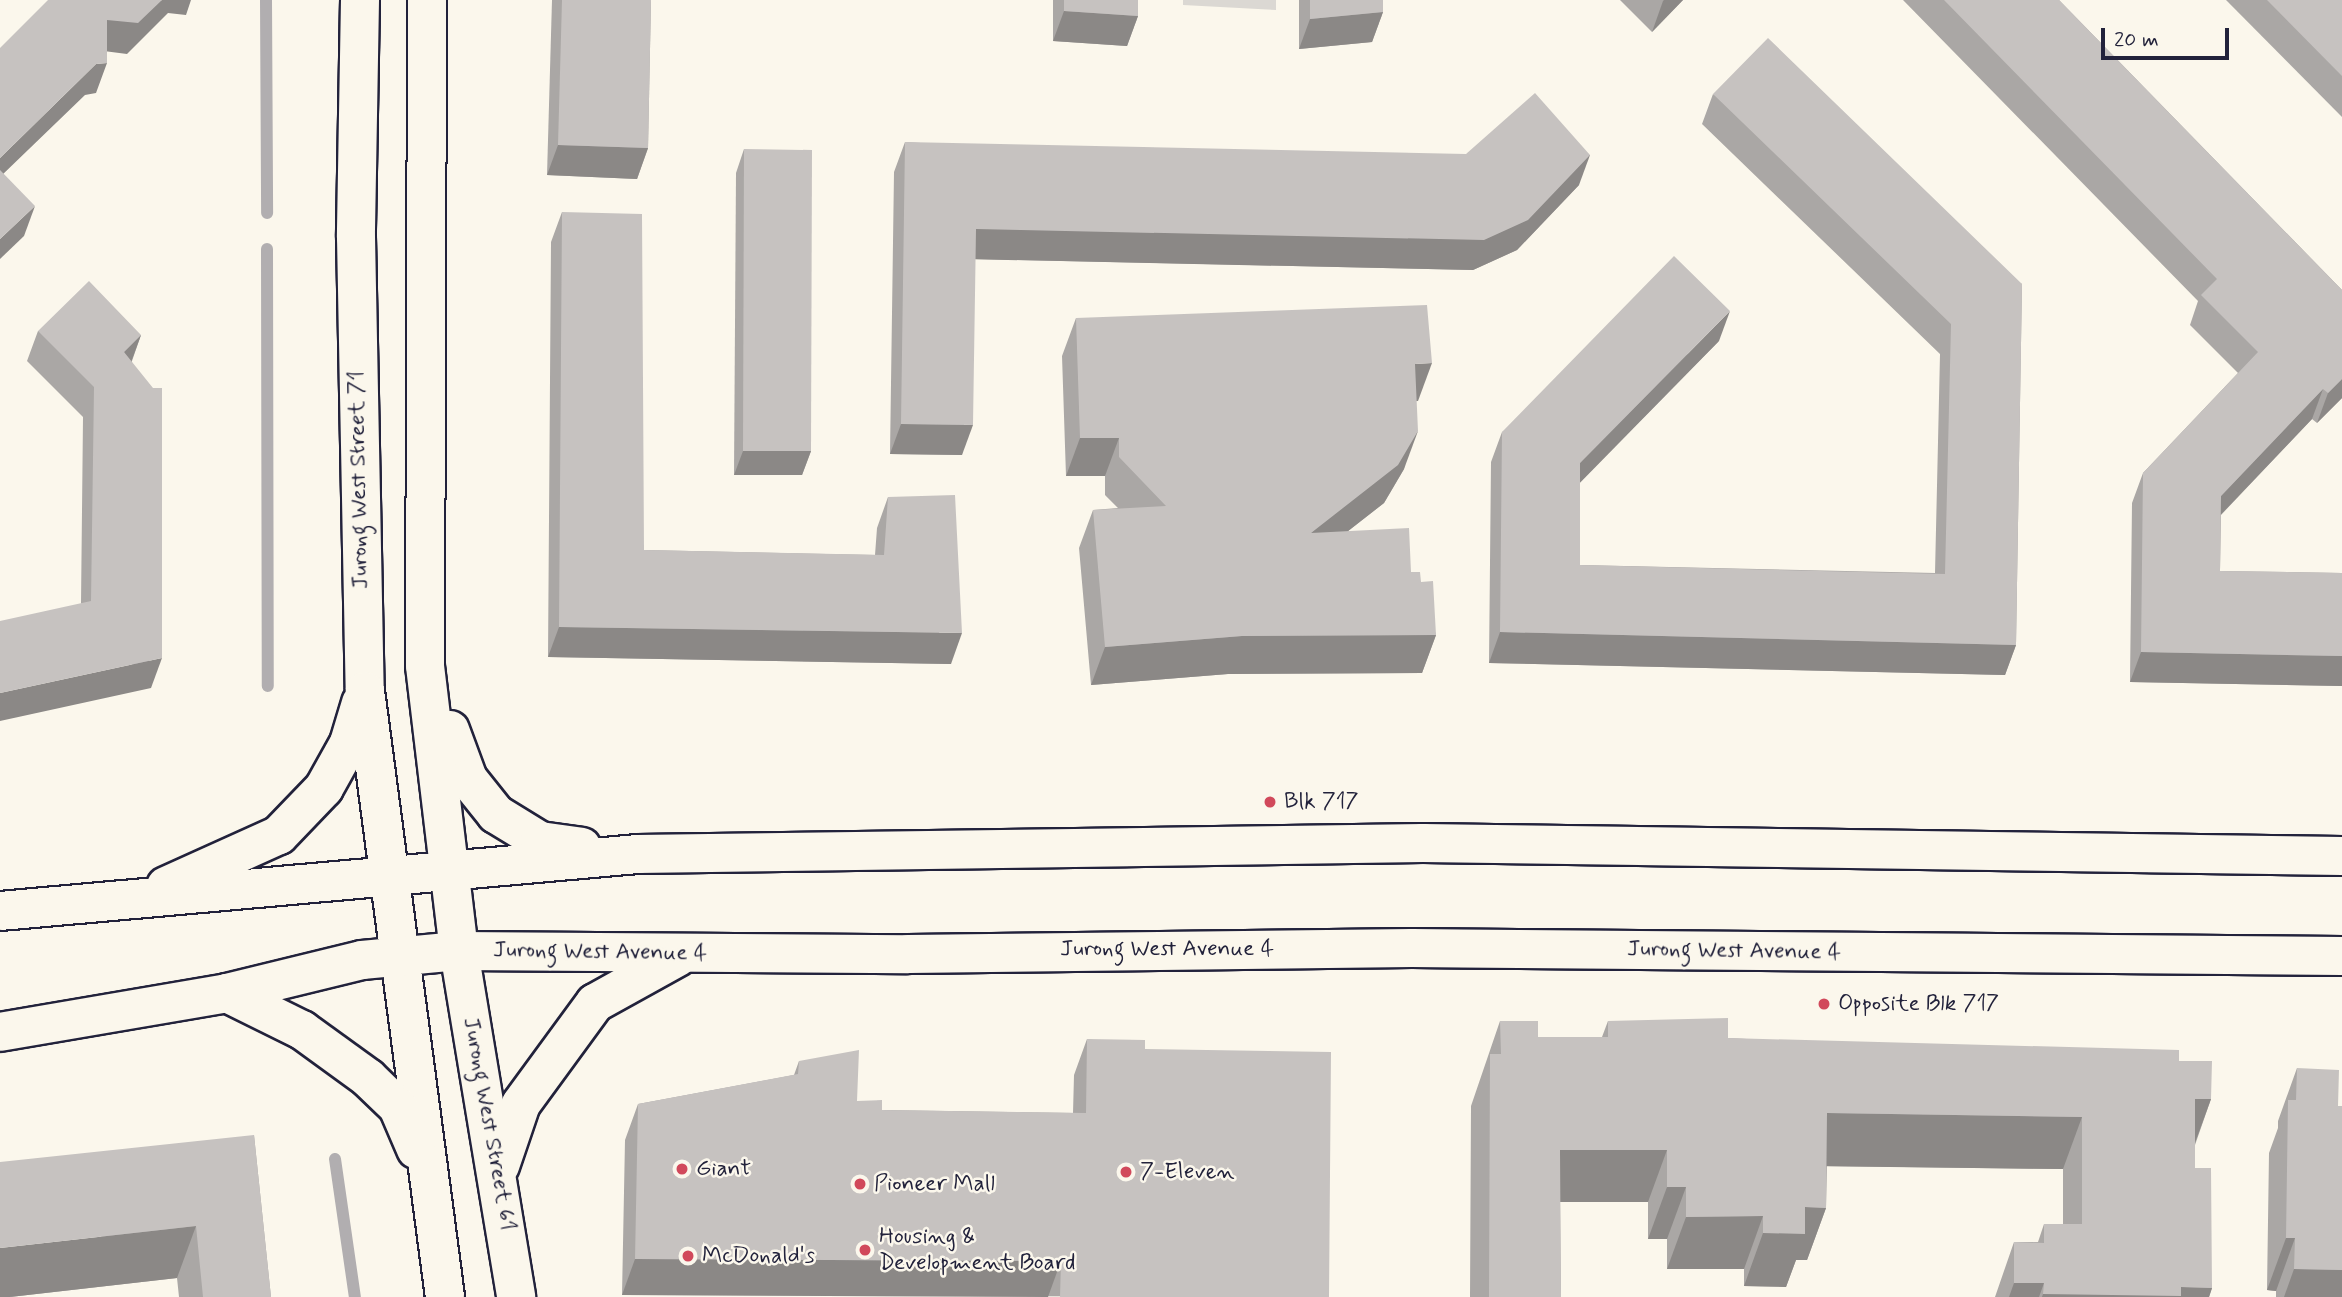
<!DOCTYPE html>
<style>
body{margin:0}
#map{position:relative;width:2342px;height:1297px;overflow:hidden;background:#fbf7ec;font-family:Mynerve,sans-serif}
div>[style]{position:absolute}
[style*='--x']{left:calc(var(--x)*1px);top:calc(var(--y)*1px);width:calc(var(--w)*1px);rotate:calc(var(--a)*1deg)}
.green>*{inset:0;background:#dbd8d3}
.stream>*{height:12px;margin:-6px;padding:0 6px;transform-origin:6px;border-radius:6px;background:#b1aeb0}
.roads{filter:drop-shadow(2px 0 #22223b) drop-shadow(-2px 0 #22223b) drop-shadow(0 2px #22223b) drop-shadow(0 -2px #22223b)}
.secondary>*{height:38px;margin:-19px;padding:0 19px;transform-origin:19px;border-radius:19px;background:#fbf7ec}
.wall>*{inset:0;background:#aaa7a5}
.shaded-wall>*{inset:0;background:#8b8886}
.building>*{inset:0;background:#c6c2c0}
.dots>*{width:19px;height:19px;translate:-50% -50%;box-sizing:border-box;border:4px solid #fbf7ec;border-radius:50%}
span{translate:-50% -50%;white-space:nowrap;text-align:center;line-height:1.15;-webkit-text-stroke:5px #fbf7ec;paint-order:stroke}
.street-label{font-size:23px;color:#22223b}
.poi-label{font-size:23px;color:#22223b}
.left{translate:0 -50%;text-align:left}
.scale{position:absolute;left:2101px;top:28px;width:128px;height:32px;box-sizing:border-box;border:4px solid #22223b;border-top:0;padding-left:9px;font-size:21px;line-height:24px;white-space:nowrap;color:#22223b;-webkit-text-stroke:5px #fbf7ec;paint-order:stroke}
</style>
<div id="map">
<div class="green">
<i style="clip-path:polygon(1183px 0,1276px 0,1276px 10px,1183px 5px)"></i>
</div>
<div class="stream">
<i style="--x:266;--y:0;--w:213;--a:89.7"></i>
<i style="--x:267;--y:249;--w:437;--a:89.9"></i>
<i style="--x:335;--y:1159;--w:139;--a:81.8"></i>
</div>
<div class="roads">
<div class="secondary">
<i style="--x:360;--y:0;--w:237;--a:91"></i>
<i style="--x:356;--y:237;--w:454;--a:88.9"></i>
<i style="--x:365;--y:691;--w:611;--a:82.48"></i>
<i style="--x:427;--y:0;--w:666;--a:90.17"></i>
<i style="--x:425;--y:666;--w:287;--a:83.2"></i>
<i style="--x:459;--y:951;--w:351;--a:80.6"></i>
<i style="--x:450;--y:730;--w:52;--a:69.8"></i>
<i style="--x:468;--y:779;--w:45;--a:51.3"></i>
<i style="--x:496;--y:814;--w:52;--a:31.5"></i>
<i style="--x:540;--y:841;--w:42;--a:8.1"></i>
<i style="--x:166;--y:886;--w:124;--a:-24.3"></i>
<i style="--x:279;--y:835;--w:65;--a:-46.2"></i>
<i style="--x:324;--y:788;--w:51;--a:-60.9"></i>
<i style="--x:349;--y:743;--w:42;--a:-73.3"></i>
<i style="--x:0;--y:911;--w:640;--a:-5.11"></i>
<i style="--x:637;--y:854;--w:786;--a:-0.8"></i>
<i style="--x:1423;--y:843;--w:919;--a:0.81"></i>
<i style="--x:227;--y:993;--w:84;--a:26.3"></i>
<i style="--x:302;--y:1030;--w:82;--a:36"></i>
<i style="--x:368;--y:1078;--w:42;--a:44"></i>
<i style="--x:398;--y:1107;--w:46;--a:66.8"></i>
<i style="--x:0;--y:1032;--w:230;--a:-9.7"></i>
<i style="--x:227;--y:993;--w:139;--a:-13.7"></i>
<i style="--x:362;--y:960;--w:97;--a:-5.3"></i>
<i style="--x:459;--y:951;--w:449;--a:0.4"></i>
<i style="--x:908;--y:954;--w:504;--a:-0.68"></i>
<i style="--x:1412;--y:948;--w:930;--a:0.49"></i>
<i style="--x:500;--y:1166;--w:65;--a:-71.3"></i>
<i style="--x:521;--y:1104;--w:125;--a:-53.8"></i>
<i style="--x:595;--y:1003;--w:95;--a:-29"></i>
</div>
</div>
<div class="wall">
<i style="clip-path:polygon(552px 0,651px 0,648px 148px,637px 179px,547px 175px)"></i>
<i style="clip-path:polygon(1053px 0,1138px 0,1138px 16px,1127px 46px,1053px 41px)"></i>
<i style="clip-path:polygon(1299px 0,1383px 0,1383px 12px,1372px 42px,1299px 49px)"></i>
<i style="clip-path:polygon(1620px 0,1683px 0,1652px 32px)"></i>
<i style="clip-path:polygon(1903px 0,2059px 0,2342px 290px,2342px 398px,2317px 423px,2312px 419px,2221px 515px,2220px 571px,2342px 573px,2342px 686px,2130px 682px,2132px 503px,2143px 473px,2238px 373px,2190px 325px,2198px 301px)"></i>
<i style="clip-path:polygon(2226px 0,2342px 0,2342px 117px)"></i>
<i style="clip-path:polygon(1713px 94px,2022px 284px,2016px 645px,2005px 675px,1489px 663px,1491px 462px,1502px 432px,1719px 341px,1580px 482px,1580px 565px,1935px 573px,1940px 354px,1702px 124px)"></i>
<i style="clip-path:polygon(905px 142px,1579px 185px,1517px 250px,1473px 270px,975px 259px,962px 455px,890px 454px,894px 172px)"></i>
<i style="clip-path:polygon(744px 149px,811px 451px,802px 475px,734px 475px,736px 173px)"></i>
<i style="clip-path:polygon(562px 212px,644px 550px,875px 555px,877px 528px,888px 497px,951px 664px,548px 657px,551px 242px)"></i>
<i style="clip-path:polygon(1076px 318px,1418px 401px,1416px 401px,1404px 469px,1384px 503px,1348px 531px,1411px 572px,1421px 582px,1436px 635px,1422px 673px,1228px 674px,1091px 685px,1079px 548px,1093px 510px,1118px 508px,1105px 495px,1105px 476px,1066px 476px,1062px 356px)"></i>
<i style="clip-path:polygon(38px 331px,141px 335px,132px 361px,151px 688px,81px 603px,83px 417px,27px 361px)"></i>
<i style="clip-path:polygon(1500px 1021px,1538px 1037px,1602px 1037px,1608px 1021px,1728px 1038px,2179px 1061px,2211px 1099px,2195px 1145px,2195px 1168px,2212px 1288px,2209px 1297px,1995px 1297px,2014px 1242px,2038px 1242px,2044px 1224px,2063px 1224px,2063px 1169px,1827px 1166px,1826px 1208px,1807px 1260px,1796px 1260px,1786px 1287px,1744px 1286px,1744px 1269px,1667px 1269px,1667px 1239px,1648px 1239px,1648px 1202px,1560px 1202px,1561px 1297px,1470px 1297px,1471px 1106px)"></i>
<i style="clip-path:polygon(1087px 1039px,1145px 1049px,1329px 1297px,622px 1295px,625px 1140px,638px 1104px,794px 1075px,799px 1061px,857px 1101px,882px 1110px,1073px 1113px,1074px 1075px)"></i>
<i style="clip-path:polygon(2297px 1068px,2338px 1106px,2342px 1297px,2276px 1297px,2276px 1291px,2267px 1290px,2269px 1153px,2278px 1128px,2278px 1121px)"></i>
<i style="clip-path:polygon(254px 1135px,271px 1297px,179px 1297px,177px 1278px,10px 1297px)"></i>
</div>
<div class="shaded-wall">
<i style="clip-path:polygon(162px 0,191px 0,186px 15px,168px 13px,127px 54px,96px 50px,107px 20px)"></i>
<i style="clip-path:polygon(1664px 0,1683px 0,1652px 32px,1663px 1px)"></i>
<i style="clip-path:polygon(1064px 11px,1138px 16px,1127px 46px,1053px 41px)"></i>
<i style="clip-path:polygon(1383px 12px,1372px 42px,1299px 49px,1310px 19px)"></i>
<i style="clip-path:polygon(107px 63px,96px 93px,85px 95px,0 177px,0 158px,96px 64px)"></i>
<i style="clip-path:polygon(558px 145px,648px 148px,637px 179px,547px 175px)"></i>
<i style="clip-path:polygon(1590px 155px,1579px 185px,1517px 250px,1473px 270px,965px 259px,976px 229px)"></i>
<i style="clip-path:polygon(35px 206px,24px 236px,0 259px,0 239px)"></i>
<i style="clip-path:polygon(1730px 311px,1719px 341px,1569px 494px,1580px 463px)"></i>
<i style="clip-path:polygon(141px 335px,130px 365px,124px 352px)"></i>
<i style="clip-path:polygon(1432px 363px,1418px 401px,1401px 402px,1415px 364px)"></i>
<i style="clip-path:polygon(2342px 379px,2342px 398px,2317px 423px,2328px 393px)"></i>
<i style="clip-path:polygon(2323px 389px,2312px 419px,2210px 526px,2221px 496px)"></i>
<i style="clip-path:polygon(901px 424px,973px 425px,962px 455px,890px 454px)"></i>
<i style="clip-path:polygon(1418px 431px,1404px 469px,1384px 503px,1297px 571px,1311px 533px)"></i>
<i style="clip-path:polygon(1080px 438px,1119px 438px,1105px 476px,1066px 476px)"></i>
<i style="clip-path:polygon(743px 451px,811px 451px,802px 475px,734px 475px)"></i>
<i style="clip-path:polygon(559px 627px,962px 633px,951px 664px,548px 657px)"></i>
<i style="clip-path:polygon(1500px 632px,2016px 645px,2005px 675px,1489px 663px)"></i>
<i style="clip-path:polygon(1436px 635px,1422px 673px,1228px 674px,1091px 685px,1105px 647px,1242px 636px)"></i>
<i style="clip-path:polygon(2141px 652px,2342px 656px,2342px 686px,2130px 682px)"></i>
<i style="clip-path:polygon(162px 658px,151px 688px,0 721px,0 693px)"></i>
<i style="clip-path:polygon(2195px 1099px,2211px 1099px,2192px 1151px)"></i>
<i style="clip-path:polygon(1827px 1113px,2082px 1117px,2063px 1169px,1808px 1166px)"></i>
<i style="clip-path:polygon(1560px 1150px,1667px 1150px,1648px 1202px,1541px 1202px)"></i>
<i style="clip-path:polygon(1667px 1187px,1686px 1187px,1667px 1239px,1648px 1239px)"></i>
<i style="clip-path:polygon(1805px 1207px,1826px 1208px,1807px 1260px,1796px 1260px,1786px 1287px,1744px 1286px,1763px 1233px)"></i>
<i style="clip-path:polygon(1763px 1216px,1744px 1269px,1667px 1269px,1686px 1217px)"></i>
<i style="clip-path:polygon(196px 1226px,177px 1278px,10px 1297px,0 1297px,0 1248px)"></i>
<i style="clip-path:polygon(2286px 1238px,2295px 1238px,2276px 1291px,2267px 1290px)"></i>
<i style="clip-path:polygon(635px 1259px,1061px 1261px,1048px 1297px,622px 1295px)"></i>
<i style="clip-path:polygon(2294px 1269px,2342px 1270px,2342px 1297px,2284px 1297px)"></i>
<i style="clip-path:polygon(2014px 1283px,2044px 1283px,2039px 1297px,2009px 1297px)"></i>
<i style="clip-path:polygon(2181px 1287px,2212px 1288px,2209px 1297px,2042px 1297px,2043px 1294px)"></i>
</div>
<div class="building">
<i style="clip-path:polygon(48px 0,162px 0,138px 23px,107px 20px,107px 63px,96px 64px,0 158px,0 48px)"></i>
<i style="clip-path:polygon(562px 0,651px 0,648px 148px,558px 145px)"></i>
<i style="clip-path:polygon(1064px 0,1138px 0,1138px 16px,1064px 11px)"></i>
<i style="clip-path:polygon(1310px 0,1383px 0,1383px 12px,1310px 19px)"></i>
<i style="clip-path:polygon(1944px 0,2059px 0,2342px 290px,2342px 379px,2328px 393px,2323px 389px,2221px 496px,2220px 571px,2342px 573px,2342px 656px,2141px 652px,2143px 473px,2258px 352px,2201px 295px,2217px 279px)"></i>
<i style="clip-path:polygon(2267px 0,2342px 0,2342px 76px)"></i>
<i style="clip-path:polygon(1768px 38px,2022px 284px,2016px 645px,1500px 632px,1502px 432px,1674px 256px,1730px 311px,1580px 463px,1580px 565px,1945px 574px,1951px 324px,1713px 94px)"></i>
<i style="clip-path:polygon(1535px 93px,1590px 155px,1528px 220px,1484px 240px,976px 229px,973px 425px,901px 424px,905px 142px,1466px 154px)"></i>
<i style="clip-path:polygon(744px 149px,812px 150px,811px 451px,743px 451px)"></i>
<i style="clip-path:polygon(0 170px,35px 206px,0 239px)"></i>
<i style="clip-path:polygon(562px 212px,642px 214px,644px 550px,884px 555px,888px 497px,955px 495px,962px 633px,559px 627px)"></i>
<i style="clip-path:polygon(89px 281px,141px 335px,124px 352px,153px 388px,162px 388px,162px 658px,0 693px,0 621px,91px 601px,94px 387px,38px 331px)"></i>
<i style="clip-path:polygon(1427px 305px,1432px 363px,1415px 364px,1418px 431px,1398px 465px,1311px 533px,1409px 528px,1411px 572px,1420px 572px,1421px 582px,1433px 581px,1436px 635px,1242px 636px,1105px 647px,1093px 510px,1166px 506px,1119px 457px,1119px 438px,1080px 438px,1076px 318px)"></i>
<i style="clip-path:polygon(1728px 1018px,1728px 1038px,2179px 1050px,2179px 1061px,2212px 1061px,2211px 1099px,2195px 1099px,2195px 1168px,2211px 1168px,2212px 1288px,2181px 1287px,2181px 1296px,2043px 1294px,2044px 1283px,2014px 1283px,2014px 1242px,2044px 1243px,2044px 1224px,2082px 1224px,2082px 1117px,1827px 1113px,1826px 1208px,1805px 1207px,1805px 1234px,1763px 1233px,1763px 1216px,1686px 1217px,1686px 1187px,1667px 1187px,1667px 1150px,1560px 1150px,1561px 1297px,1489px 1297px,1490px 1054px,1501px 1054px,1500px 1021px,1538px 1021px,1538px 1037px,1608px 1037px,1608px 1021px)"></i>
<i style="clip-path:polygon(1087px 1039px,1145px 1040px,1145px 1049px,1331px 1052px,1329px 1297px,1060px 1297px,1061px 1261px,635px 1259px,638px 1104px,798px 1074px,799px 1061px,859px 1050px,857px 1101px,882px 1100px,882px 1110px,1086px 1113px)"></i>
<i style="clip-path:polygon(2297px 1068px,2339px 1070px,2338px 1106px,2342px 1106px,2342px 1270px,2294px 1269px,2295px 1238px,2286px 1238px,2288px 1100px,2296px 1100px)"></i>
<i style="clip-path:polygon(254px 1135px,271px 1297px,203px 1297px,196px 1226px,0 1248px,0 1162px)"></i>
</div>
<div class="dots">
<i style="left:1270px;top:802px;background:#d1495b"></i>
<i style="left:1824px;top:1004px;background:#d1495b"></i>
<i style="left:682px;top:1169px;background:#d1495b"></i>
<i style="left:1126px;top:1172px;background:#d1495b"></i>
<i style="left:860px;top:1184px;background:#d1495b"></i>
<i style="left:865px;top:1250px;background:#d1495b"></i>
<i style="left:688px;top:1256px;background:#d1495b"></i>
</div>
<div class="street-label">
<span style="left:359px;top:480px;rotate:-91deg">Jurong West Street 71</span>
<span style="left:1167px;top:949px">Jurong West Avenue 4</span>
<span style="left:1734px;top:951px;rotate:1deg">Jurong West Avenue 4</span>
<span style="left:600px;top:952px;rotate:1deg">Jurong West Avenue 4</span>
<span style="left:489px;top:1124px;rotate:80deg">Jurong West Street 61</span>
</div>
<div class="poi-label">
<span class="left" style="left:1284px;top:802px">Blk 717</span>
<span class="left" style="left:1838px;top:1004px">Opposite Blk 717</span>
<span class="left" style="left:696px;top:1169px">Giant</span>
<span class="left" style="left:1140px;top:1172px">7-Eleven</span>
<span class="left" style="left:874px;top:1184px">Pioneer Mall</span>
<span class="left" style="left:879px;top:1250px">Housing &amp;<br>Development Board</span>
<span class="left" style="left:702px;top:1256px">McDonald's</span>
</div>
<div class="scale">20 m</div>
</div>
